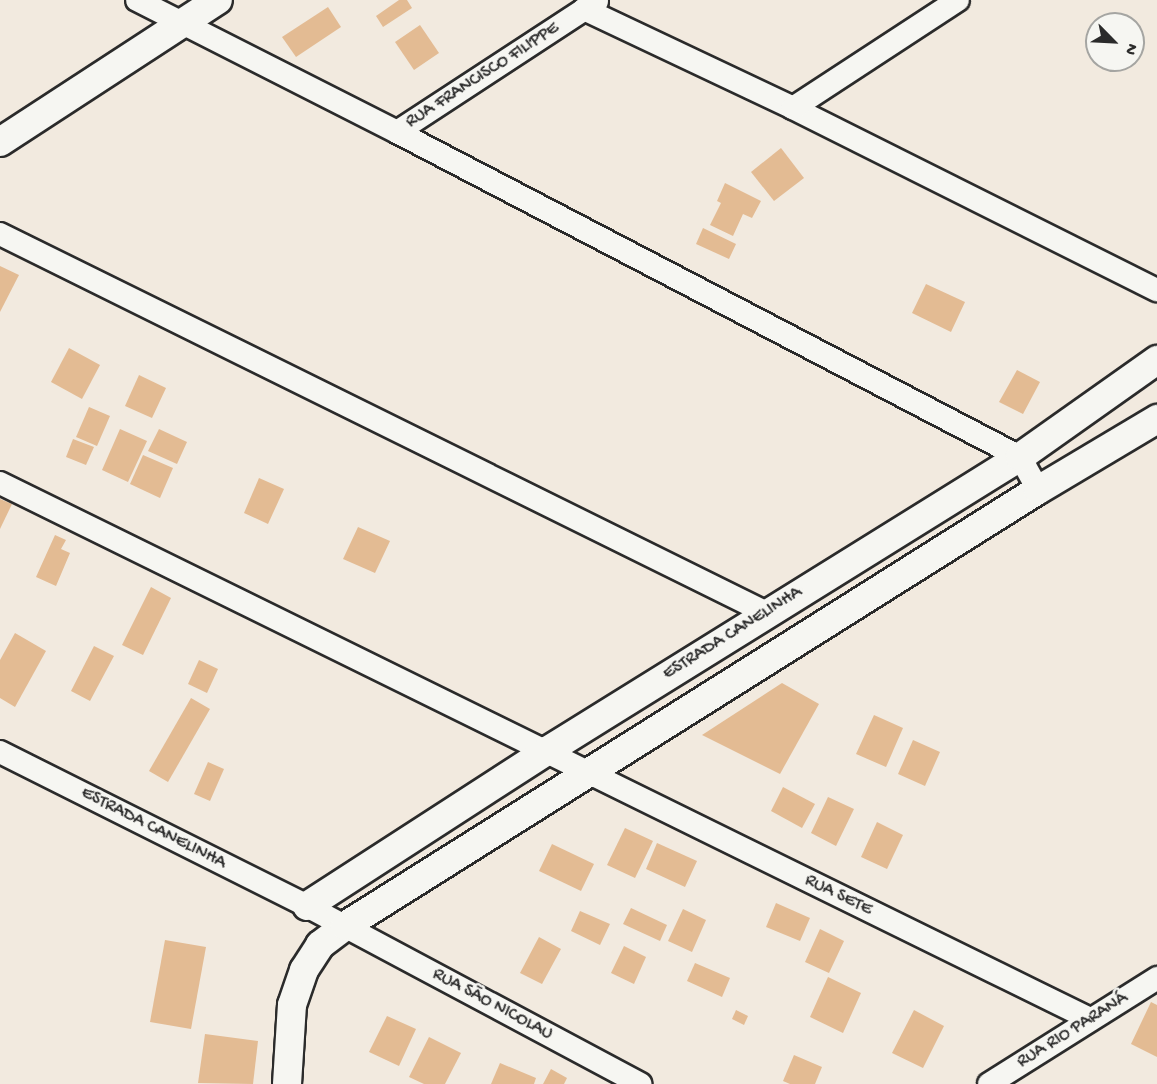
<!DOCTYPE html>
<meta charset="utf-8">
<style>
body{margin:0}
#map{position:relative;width:1157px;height:1084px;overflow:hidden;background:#f2eadf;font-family:"Gochi Hand",sans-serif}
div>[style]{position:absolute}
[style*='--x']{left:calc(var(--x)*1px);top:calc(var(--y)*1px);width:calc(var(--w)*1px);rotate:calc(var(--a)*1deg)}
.building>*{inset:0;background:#e3bb93}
.roads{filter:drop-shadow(2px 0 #2b2b2b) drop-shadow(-2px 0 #2b2b2b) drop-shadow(0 2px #2b2b2b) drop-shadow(0 -2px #2b2b2b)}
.minor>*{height:22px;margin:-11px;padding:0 11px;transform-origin:11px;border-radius:11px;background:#f6f6f2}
.tertiary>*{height:28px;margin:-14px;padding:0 14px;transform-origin:14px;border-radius:14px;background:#f6f6f2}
span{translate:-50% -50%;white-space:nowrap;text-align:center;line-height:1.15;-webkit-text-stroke:5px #f6f6f2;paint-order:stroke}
.street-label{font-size:18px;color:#2b2b2b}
.north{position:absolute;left:1085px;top:12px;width:60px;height:60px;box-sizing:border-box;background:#f6f6f2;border:2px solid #a5a5a2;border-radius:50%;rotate:114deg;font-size:16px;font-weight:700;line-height:24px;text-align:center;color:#2b2b2b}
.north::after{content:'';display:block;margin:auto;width:21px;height:27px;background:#2b2b2b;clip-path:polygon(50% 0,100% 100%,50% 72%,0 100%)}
</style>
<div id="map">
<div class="building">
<i style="clip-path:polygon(399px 0,407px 0,412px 8px,383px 27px,376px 16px)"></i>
<i style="clip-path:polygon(328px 7px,341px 27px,296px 57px,282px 37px)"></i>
<i style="clip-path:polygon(420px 25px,439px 53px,414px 70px,395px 42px)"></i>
<i style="clip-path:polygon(781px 148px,804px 178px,774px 201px,751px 172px)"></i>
<i style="clip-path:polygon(725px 183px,761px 201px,752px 218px,743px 214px,733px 236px,710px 225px,721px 203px,717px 201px)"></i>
<i style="clip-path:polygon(703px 228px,736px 244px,729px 259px,696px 244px)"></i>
<i style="clip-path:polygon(0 266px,19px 275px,0 312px)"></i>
<i style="clip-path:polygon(926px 284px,965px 302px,951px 332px,912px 313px)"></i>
<i style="clip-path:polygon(69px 348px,100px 365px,82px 399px,51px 382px)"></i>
<i style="clip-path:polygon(1017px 370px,1040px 382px,1023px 414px,999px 402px)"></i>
<i style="clip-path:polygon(139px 375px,166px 388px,152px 418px,125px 406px)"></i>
<i style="clip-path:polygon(89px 407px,110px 416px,97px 446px,76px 437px)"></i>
<i style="clip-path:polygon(120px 429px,147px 441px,128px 482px,102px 470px)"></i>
<i style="clip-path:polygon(159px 429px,187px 442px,177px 464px,148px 451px)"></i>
<i style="clip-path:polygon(73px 439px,94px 447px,86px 465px,66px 457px)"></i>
<i style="clip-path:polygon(143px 455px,173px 468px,160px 498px,130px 484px)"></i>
<i style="clip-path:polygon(259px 478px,284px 489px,268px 524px,244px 513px)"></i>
<i style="clip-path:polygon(0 499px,12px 504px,0 529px)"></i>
<i style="clip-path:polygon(358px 527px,390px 541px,375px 573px,343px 559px)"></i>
<i style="clip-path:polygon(55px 535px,66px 540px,61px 549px,70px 553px,56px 586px,36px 577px)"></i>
<i style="clip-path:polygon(151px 587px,171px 598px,143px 655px,122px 645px)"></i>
<i style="clip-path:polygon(15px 633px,46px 651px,15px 707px,0 698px,0 660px)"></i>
<i style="clip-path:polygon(94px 646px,114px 656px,90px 701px,71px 691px)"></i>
<i style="clip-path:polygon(199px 660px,218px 669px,207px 693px,188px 684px)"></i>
<i style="clip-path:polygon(782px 683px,819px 704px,780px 774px,702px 735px)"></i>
<i style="clip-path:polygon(191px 698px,210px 709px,168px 782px,149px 771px)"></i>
<i style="clip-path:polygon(874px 715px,903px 728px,886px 767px,856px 754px)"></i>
<i style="clip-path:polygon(913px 740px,940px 752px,925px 786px,898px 774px)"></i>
<i style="clip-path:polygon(208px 762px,224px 769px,210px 801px,194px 794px)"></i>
<i style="clip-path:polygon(783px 787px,815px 804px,802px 828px,771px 811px)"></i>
<i style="clip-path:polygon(828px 797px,854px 809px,836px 846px,811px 833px)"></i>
<i style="clip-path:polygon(877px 822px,903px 835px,887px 869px,861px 857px)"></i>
<i style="clip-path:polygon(625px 828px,653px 841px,635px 878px,607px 865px)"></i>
<i style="clip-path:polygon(657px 843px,697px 861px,685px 887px,646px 869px)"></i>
<i style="clip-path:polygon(552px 844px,594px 864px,581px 891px,539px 871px)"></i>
<i style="clip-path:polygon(776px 903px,810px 918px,800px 941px,766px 927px)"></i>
<i style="clip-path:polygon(631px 908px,667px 925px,660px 941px,623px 924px)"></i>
<i style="clip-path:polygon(683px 909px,706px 920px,692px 952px,668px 941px)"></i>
<i style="clip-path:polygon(580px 911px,610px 924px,600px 945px,571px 931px)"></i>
<i style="clip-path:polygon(820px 929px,844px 941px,829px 973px,805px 962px)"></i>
<i style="clip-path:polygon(539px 937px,561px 949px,542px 984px,520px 973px)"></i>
<i style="clip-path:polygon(165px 940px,206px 947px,191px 1029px,150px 1022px)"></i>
<i style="clip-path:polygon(624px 946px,646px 957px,634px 984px,611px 973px)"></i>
<i style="clip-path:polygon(695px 963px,730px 978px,722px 997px,687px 981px)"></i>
<i style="clip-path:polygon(828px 977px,861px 993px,843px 1033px,810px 1017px)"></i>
<i style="clip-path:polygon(1151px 1002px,1157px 1005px,1157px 1057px,1131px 1044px)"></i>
<i style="clip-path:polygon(736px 1010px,748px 1016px,744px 1025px,732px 1019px)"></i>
<i style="clip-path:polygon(914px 1010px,944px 1026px,923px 1068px,892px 1053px)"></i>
<i style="clip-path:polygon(387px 1016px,416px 1029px,399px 1066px,369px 1052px)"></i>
<i style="clip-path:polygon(205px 1034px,258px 1041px,253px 1084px,198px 1083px)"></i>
<i style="clip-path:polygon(429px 1037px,461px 1053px,445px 1084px,424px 1084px,409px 1077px)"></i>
<i style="clip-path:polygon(794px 1055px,822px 1067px,815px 1084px,790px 1084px,783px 1081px)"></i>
<i style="clip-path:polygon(500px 1063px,536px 1078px,534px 1084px,491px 1084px)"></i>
<i style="clip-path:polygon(551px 1069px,567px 1078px,564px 1084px,543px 1084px)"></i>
</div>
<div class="roads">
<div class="minor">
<i style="--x:137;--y:0;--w:292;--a:26.9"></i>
<i style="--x:397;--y:132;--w:703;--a:27.55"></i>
<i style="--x:1020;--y:457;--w:38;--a:61"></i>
<i style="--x:584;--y:9;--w:231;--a:25.3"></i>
<i style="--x:793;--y:108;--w:407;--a:26.6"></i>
<i style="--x:793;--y:108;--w:197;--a:-33.2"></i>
<i style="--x:397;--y:132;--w:239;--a:-33.2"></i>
<i style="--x:0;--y:234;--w:856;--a:26.3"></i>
<i style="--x:0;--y:483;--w:1215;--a:26.19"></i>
<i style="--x:0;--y:752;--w:343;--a:26.6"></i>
<i style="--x:307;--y:906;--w:378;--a:28.1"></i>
<i style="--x:989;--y:1084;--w:199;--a:-32.2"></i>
</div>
<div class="tertiary">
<i style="--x:0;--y:142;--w:260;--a:-33.1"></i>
<i style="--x:307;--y:906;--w:286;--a:-32.9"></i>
<i style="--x:547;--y:751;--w:557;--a:-31.86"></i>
<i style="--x:1020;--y:457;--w:168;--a:-35.3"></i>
<i style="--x:287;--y:1084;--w:79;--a:-86.4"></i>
<i style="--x:292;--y:1005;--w:37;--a:-71"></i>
<i style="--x:304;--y:970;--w:30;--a:-57"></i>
<i style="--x:320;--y:945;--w:31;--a:-37"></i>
<i style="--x:345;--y:926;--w:819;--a:-32.18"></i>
<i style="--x:1038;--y:490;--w:139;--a:-30.8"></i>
</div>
</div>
<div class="street-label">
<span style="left:483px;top:76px;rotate:-33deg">RUA FRANCISCO FILIPPE</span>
<span style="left:733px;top:634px;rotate:-32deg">ESTRADA CANELINHA</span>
<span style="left:153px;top:829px;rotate:27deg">ESTRADA CANELINHA</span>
<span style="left:838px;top:896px;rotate:26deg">RUA SETE</span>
<span style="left:492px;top:1005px;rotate:28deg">RUA SÃO NICOLAU</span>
<span style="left:1073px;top:1031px;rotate:-32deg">RUA RIO PARANÁ</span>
</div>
<div class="north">N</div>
</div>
